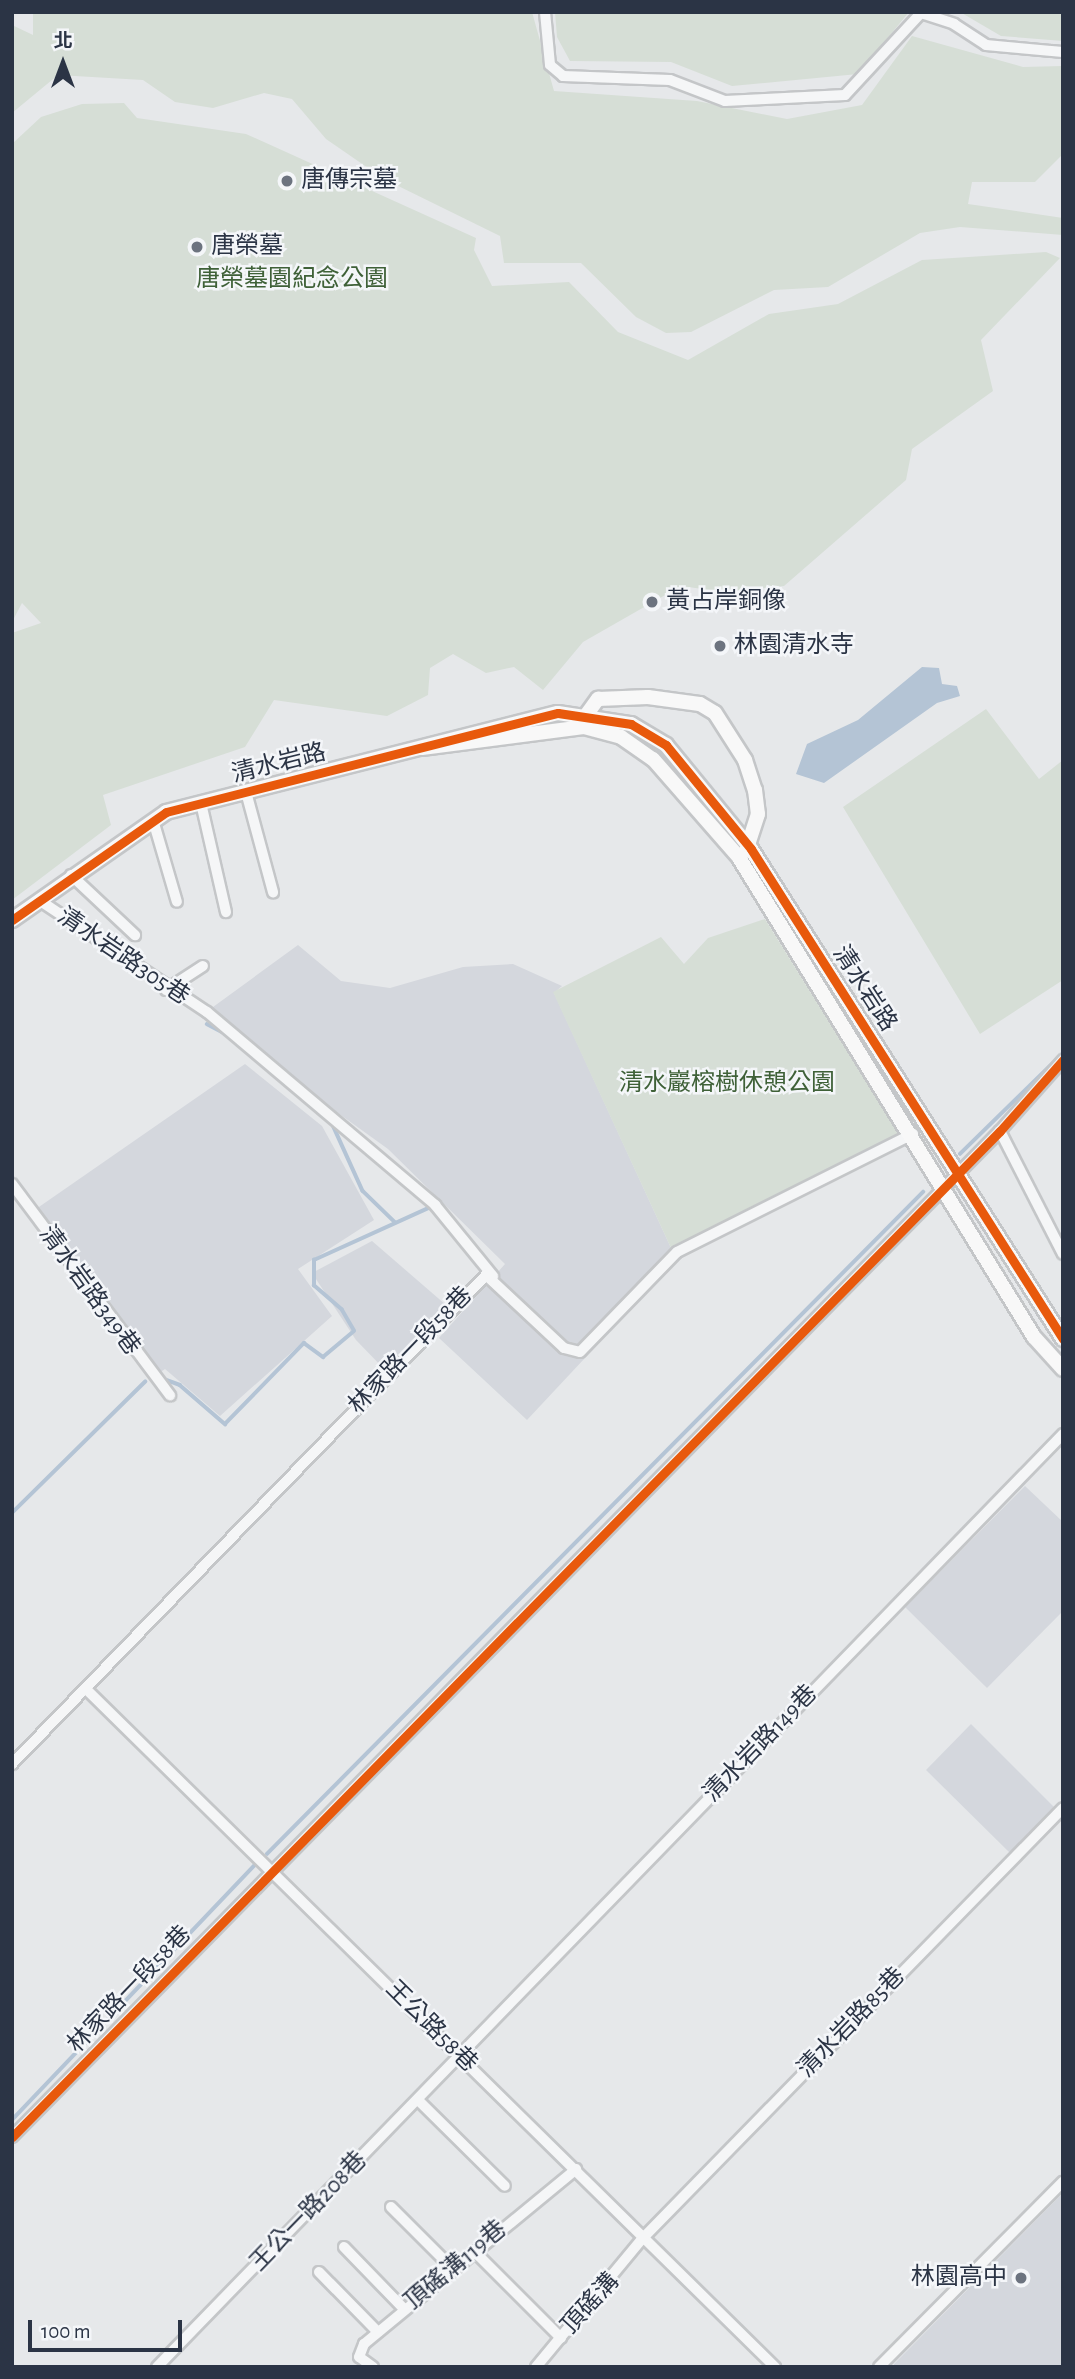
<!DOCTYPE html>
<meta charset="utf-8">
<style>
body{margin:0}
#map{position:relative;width:1075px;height:2379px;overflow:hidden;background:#e6e8ea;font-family:"Alegreya Sans","Noto Sans TC",sans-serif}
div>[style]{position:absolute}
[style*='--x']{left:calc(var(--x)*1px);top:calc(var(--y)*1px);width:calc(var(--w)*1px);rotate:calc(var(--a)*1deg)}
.built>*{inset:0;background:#d4d7dd}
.green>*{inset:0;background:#d6ded6}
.water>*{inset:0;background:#b4c4d5}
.stream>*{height:3.5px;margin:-1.75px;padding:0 1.75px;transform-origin:1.75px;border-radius:1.75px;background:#b4c4d5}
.roads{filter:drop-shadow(2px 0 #c4c6c8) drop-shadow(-2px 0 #c4c6c8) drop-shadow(0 2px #c4c6c8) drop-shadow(0 -2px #c4c6c8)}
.street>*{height:10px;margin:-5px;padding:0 5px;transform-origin:5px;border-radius:5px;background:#f5f6f7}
.secondary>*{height:14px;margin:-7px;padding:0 7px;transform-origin:7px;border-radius:7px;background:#f8f8f8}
.cycleway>*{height:9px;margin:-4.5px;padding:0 4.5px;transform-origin:4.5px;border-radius:4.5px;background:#e8590c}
.dots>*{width:19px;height:19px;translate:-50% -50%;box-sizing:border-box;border:4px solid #f4f6f9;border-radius:50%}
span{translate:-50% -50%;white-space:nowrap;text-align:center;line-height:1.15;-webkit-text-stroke:5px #f4f6f9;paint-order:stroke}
.poi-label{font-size:24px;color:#2b3445}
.left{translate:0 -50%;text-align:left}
.right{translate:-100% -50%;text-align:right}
.park-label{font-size:24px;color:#3f6138}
.street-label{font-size:24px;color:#2b3445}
.frame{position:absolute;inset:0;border:14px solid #2b3445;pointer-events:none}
.north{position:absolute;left:28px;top:28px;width:70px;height:70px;-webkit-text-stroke:5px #f4f6f9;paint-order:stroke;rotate:0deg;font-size:19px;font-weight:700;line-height:28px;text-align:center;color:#2b3445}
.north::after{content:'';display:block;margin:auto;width:24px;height:32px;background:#2b3445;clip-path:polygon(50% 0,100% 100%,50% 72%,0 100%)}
.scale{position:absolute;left:28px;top:2320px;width:154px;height:32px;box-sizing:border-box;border:4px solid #2b3445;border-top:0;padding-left:9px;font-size:21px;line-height:24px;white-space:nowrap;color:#2b3445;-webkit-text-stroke:5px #f4f6f9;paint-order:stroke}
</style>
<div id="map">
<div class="built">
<i style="clip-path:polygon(298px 945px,341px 981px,390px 988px,463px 967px,513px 964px,562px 986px,554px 993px,671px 1248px,671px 1266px,527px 1420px,439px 1338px,505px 1264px,388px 1149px,202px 1015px)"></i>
<i style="clip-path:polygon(245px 1064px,322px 1126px,374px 1220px,298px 1269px,332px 1316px,220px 1416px,165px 1369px,159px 1373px,36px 1209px)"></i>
<i style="clip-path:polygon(372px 1241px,446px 1305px,386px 1371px,356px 1340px,312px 1273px)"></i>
<i style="clip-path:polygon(1025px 1486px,1063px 1522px,1063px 1611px,987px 1688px,905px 1607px)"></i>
<i style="clip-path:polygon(971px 1724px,1055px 1808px,1010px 1853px,926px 1770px)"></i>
<i style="clip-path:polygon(1063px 2193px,1063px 2367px,892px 2367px,895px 2363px)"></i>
</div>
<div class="green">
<i style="clip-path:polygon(33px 12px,532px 12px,554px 91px,697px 101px,787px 119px,862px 105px,912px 36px,1023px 67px,1063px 66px,1063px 154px,1035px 182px,972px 182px,968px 204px,1063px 218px,1063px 235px,960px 227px,920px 233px,828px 287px,774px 290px,691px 332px,666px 333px,636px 317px,581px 263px,504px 263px,500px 236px,384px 179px,326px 139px,292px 99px,264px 93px,213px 108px,175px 102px,143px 80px,58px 75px,12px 113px,12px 25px,33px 35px)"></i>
<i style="clip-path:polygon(555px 12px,909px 12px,858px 74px,732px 86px,671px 62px,570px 61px,557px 37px)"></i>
<i style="clip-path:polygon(960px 12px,1063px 12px,1063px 41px,1001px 36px)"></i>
<i style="clip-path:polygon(124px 103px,137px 118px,246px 134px,476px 238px,474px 250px,492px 286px,569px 282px,618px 332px,688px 360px,769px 314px,838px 304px,922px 260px,1046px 252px,1060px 258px,981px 340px,993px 391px,912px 449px,906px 480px,784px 586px,724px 592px,681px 586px,583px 642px,543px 690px,514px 667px,486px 673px,453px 654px,430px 668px,428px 695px,387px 716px,274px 700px,245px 747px,103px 795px,111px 825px,12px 900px,12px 633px,41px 623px,22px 603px,12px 622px,12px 144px,41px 117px,82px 104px)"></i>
<i style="clip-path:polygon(986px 709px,1039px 779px,1063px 760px,1063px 980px,980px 1034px,843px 807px)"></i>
<i style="clip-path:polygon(765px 919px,899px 1135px,671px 1248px,553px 992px,661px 937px,684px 964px,708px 938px)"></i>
</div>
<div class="water">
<i style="clip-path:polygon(922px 667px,939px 668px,942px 684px,957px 686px,960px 696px,937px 703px,824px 783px,796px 774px,807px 744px,858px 720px)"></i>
</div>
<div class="stream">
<i style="--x:207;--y:1024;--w:21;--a:28"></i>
<i style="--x:333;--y:1125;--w:72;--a:65.6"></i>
<i style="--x:363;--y:1191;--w:45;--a:44.1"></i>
<i style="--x:960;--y:1154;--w:144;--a:-44.4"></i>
<i style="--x:161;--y:1378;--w:20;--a:20"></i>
<i style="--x:180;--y:1385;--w:60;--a:40.9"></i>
<i style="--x:225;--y:1424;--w:113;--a:-45.7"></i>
<i style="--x:304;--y:1343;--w:24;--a:36"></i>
<i style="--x:323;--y:1357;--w:40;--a:-40"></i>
<i style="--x:354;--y:1331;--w:24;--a:-120"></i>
<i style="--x:342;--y:1310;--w:37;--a:-139"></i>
<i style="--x:314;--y:1286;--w:26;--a:-90"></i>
<i style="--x:314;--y:1260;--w:131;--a:-24.4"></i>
<i style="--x:12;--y:1513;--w:187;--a:-44.6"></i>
<i style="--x:267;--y:1854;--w:932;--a:-45.26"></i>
<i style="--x:12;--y:2120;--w:351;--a:-46.4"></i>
</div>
<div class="roads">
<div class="street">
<i style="--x:545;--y:12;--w:53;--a:84.6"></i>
<i style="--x:550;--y:65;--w:17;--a:40"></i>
<i style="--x:563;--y:76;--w:107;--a:2.1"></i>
<i style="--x:670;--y:80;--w:59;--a:20.9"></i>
<i style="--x:725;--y:101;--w:120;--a:-2.9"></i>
<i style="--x:845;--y:95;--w:112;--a:-47.2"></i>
<i style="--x:921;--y:13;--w:35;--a:18"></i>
<i style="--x:954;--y:24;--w:38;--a:33"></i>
<i style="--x:986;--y:45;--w:77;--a:5.2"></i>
<i style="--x:246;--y:792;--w:104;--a:74.9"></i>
<i style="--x:201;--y:803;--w:112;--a:77.1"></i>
<i style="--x:153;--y:820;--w:85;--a:73.7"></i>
<i style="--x:71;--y:875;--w:88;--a:43.2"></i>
<i style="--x:39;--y:900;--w:202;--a:33.7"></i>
<i style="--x:207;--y:1012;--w:299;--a:40.2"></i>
<i style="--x:435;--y:1205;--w:92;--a:50.8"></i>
<i style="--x:166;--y:990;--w:44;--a:-33"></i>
<i style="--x:1000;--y:1131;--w:138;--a:62.9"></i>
<i style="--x:12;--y:1184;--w:264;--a:53.2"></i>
<i style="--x:86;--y:1689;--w:967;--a:44.54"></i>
<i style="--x:12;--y:1764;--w:681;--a:-45.89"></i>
<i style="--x:486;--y:1275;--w:107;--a:43.1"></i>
<i style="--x:564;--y:1348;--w:16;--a:14"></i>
<i style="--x:580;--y:1352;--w:139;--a:-45.9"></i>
<i style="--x:677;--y:1252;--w:264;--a:-26.6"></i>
<i style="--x:418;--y:2100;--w:122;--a:44.7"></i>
<i style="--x:12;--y:2137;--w:1410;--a:-45.52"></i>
<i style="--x:1000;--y:1131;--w:95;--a:-48.4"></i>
<i style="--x:391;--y:2207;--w:86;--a:45"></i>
<i style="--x:344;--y:2247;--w:86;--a:45.9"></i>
<i style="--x:474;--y:2251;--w:123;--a:45"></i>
<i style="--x:319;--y:2272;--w:84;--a:45.5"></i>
<i style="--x:157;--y:2367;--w:1301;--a:-45.84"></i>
<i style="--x:373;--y:2367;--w:17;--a:-144"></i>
<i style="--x:359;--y:2357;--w:14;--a:-69"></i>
<i style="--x:364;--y:2344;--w:275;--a:-39.5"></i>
<i style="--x:536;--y:2367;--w:166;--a:-50.4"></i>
<i style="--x:642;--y:2239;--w:602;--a:-45.67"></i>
<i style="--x:879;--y:2367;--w:261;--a:-45.2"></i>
</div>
<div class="secondary">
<i style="--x:584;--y:718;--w:24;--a:-54"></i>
<i style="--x:598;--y:699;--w:50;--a:-2.3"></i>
<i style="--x:648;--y:697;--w:52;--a:7.7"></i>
<i style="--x:700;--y:704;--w:17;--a:31"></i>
<i style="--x:715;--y:713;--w:56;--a:57.4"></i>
<i style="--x:745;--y:760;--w:32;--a:72"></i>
<i style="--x:755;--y:790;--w:24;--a:83"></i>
<i style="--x:758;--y:814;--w:39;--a:108"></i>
<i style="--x:422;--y:748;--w:163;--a:-7.4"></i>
<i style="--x:584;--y:727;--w:38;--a:15"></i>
<i style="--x:621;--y:737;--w:39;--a:35"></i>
<i style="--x:653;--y:759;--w:129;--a:48.8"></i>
<i style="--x:738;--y:856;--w:565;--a:58.39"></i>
<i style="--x:1034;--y:1337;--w:43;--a:47.8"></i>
<i style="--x:12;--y:920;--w:188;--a:-35"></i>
<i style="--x:166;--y:812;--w:404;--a:-14.2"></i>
<i style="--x:558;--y:713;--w:74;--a:8.6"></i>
<i style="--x:631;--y:724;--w:41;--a:31"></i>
<i style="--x:666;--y:745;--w:134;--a:50.7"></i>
<i style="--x:751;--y:849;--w:581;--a:57.51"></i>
</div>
</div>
<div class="cycleway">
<i style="--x:12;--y:920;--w:188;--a:-35"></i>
<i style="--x:166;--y:812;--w:404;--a:-14.2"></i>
<i style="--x:558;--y:713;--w:74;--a:8.6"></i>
<i style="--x:631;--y:724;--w:41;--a:31"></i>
<i style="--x:666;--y:745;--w:134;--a:50.7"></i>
<i style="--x:751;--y:849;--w:581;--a:57.51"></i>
<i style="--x:12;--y:2137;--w:1410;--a:-45.52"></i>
<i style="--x:1000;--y:1131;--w:95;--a:-48.4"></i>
</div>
<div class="dots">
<i style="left:287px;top:181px;background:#6c737f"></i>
<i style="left:197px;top:247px;background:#6c737f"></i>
<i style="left:652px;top:602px;background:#6c737f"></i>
<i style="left:720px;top:646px;background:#6c737f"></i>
<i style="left:1021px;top:2278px;background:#6c737f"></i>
</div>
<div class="poi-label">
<span class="left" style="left:301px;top:181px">唐傳宗墓</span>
<span class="left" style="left:211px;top:247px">唐榮墓</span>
<span class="left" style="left:666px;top:602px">黃占岸銅像</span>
<span class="left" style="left:734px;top:646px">林園清水寺</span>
<span class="right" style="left:1007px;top:2278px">林園高中</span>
</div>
<div class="park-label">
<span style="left:292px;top:280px">唐榮墓園紀念公園</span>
<span style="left:727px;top:1084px">清水巖榕樹休憩公園</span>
</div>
<div class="street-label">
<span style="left:279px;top:764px;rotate:-14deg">清水岩路</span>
<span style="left:123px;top:957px;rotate:34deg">清水岩路305巷</span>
<span style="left:864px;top:989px;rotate:57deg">清水岩路</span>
<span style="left:89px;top:1291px;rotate:54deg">清水岩路349巷</span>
<span style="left:411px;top:1351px;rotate:-46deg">林家路一段58巷</span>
<span style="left:761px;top:1744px;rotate:-46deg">清水岩路149巷</span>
<span style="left:130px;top:1990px;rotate:-46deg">林家路一段58巷</span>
<span style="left:852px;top:2023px;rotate:-46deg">清水岩路85巷</span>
<span style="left:431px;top:2027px;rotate:45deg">王公路58巷</span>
<span style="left:309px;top:2212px;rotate:-46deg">王公一路208巷</span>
<span style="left:456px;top:2266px;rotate:-40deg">頂磘溝119巷</span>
<span style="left:591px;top:2304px;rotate:-48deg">頂磘溝</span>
</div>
<div class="frame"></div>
<div class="north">北</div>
<div class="scale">100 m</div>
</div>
